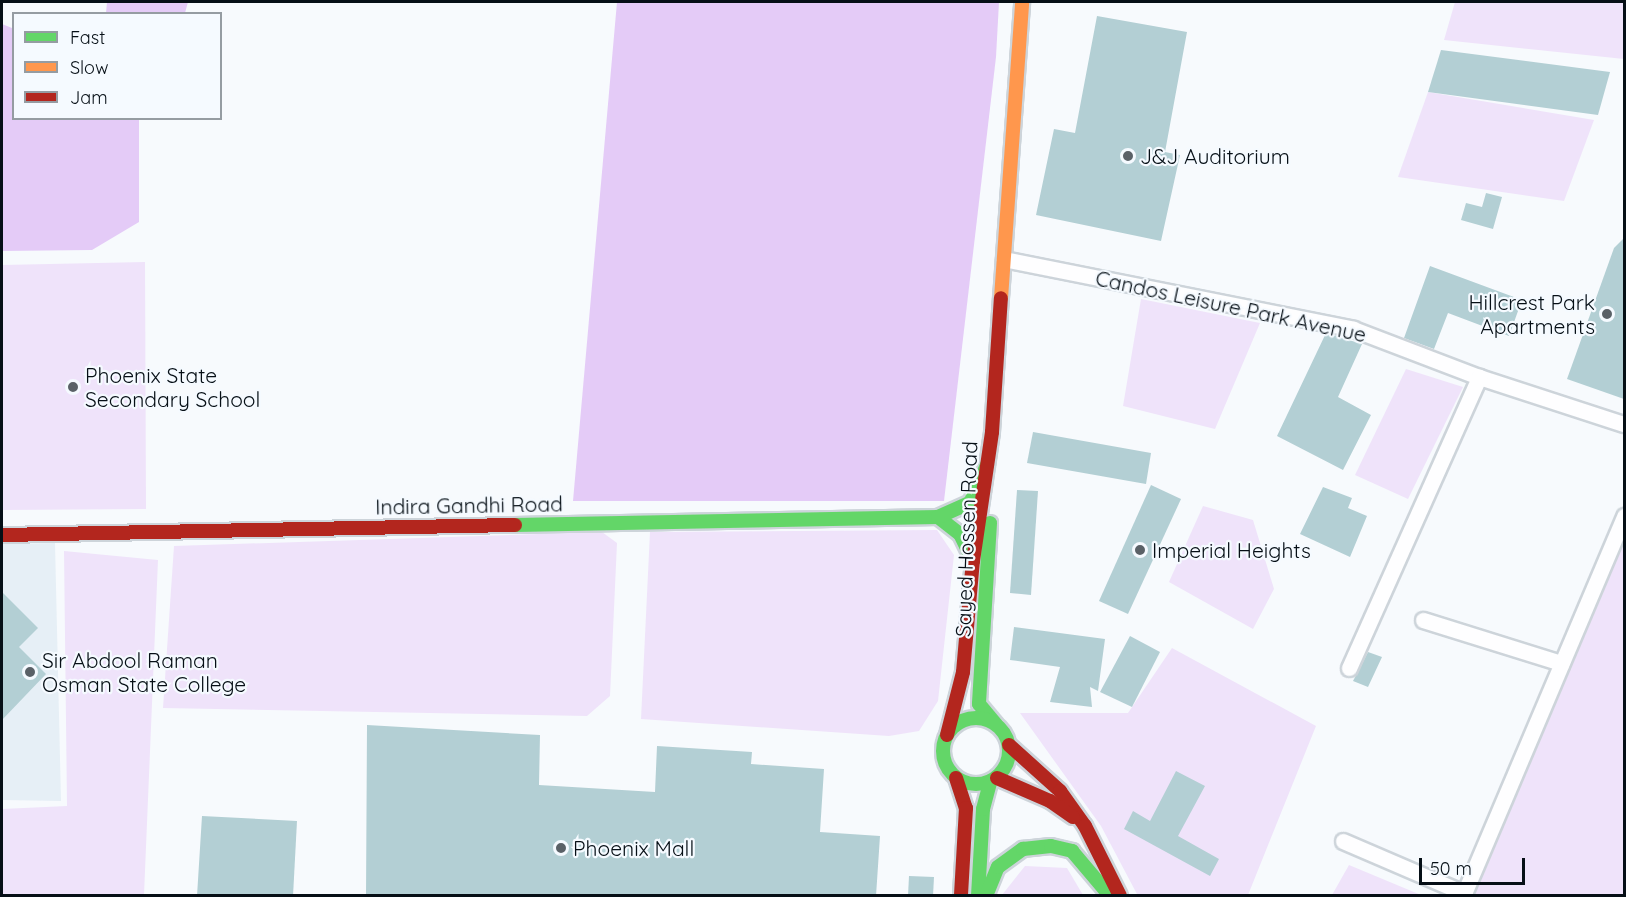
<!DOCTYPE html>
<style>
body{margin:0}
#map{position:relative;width:1626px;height:897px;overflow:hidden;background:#f7fafd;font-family:Quicksand,sans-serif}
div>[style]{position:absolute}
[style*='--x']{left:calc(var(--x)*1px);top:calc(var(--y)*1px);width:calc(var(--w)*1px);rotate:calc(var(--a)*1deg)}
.built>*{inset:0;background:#e6eff6}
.green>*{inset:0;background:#efe3fa}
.forest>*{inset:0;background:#e4cbf7}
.building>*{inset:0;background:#b3cfd4}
.roads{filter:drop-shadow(2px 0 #cdd4da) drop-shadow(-2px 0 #cdd4da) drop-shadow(0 2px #cdd4da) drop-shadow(0 -2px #cdd4da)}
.street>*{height:15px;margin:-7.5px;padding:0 7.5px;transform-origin:7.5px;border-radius:7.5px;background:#fefeff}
.fast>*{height:14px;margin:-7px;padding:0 7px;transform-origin:7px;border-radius:7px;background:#63d668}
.fast>.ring{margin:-7px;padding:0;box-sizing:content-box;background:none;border:14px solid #63d668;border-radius:50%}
.slow>*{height:14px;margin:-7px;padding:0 7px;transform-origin:7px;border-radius:7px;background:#ff974d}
.jam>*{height:14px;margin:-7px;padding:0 7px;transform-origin:7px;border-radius:7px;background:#b3261e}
.dots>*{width:16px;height:16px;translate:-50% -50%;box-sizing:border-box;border:3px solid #f5faff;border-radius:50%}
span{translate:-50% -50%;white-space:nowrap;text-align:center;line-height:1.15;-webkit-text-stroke:4.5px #f5faff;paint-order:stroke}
.poi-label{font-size:21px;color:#060f16}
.left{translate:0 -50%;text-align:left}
.right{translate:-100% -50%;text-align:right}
.street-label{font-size:21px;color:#060f16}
.frame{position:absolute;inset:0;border:3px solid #060f16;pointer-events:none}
.legend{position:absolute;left:12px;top:12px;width:210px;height:108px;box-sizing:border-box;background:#f5faff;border:2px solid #959ca2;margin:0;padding:8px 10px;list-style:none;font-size:18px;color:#060f16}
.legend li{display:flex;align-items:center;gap:12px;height:30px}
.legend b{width:30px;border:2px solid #959ca2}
.scale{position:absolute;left:1419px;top:858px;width:106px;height:27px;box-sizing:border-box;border:3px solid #060f16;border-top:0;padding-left:8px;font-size:18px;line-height:21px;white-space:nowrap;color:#060f16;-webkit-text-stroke:4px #f5faff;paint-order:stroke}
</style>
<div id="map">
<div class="built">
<i style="clip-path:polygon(55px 543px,61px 801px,2px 800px,2px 544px)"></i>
</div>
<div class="green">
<i style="clip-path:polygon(1455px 2px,1624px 2px,1624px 59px,1444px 40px)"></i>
<i style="clip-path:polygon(1428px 92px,1594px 120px,1564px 201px,1398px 177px)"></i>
<i style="clip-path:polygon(145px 262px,146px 509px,2px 510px,2px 265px)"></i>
<i style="clip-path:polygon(1141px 299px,1260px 323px,1215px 429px,1123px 406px)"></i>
<i style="clip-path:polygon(1406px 369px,1463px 387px,1408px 499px,1355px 475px)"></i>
<i style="clip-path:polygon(1203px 506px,1253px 520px,1274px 589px,1253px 629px,1169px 582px)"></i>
<i style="clip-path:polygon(1624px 519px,1624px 895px,1463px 896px)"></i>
<i style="clip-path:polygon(937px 530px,954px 555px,938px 701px,919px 731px,889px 736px,641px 719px,650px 532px)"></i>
<i style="clip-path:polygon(602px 532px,617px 543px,610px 696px,587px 716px,163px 708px,174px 546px)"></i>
<i style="clip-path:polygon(64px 551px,158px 560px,144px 895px,2px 895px,2px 809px,67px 806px)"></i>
<i style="clip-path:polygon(1172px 648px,1316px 726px,1248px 895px,1138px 896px,1101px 826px,1020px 713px,1128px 713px)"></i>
<i style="clip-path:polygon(1349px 865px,1421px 895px,1332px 895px)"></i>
<i style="clip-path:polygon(1025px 866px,1067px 868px,1083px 895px,1002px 895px)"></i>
</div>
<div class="forest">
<i style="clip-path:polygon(107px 2px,188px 2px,185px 13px,106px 13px)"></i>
<i style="clip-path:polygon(617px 2px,999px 2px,996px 57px,944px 501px,573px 501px)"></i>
<i style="clip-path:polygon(2px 24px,12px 28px,13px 35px,14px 118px,139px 119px,139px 222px,92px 250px,2px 251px)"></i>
</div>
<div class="building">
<i style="clip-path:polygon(1097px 16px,1187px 32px,1165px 152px,1180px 155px,1161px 241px,1036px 215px,1054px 129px,1075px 133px)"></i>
<i style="clip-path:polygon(1441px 50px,1610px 72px,1598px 115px,1428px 92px)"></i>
<i style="clip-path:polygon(1486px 193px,1502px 197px,1493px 229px,1461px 220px,1466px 203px,1482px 207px)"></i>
<i style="clip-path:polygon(1624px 238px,1624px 399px,1567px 379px,1614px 248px)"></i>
<i style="clip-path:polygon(1430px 266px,1522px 300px,1509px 336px,1448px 313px,1434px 349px,1404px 338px)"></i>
<i style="clip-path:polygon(1326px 333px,1362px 344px,1338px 397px,1371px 415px,1343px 470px,1277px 436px)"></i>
<i style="clip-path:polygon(1033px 432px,1151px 453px,1146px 484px,1027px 463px)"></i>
<i style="clip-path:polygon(1151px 485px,1181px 499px,1128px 614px,1099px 601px)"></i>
<i style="clip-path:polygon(1323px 487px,1352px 498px,1348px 508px,1367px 516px,1350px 557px,1300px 534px)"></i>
<i style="clip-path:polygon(1017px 490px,1038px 491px,1031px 595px,1010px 593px)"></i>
<i style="clip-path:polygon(2px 592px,38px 628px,19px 647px,46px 674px,2px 720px)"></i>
<i style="clip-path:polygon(1014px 627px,1105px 639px,1098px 691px,1090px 687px,1092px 707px,1050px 702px,1060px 667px,1010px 660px)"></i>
<i style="clip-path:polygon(1130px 636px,1160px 652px,1132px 707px,1100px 692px)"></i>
<i style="clip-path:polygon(1368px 652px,1382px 657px,1368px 687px,1353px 681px)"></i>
<i style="clip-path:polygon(367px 725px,540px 735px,539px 785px,655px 792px,657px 746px,752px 752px,751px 764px,824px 769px,820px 832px,880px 836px,876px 896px,366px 896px)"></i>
<i style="clip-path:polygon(1176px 771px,1205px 786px,1178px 836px,1219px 859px,1210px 876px,1124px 829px,1133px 811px,1150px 821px)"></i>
<i style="clip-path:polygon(202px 816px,297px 821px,293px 896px,197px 896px)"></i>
<i style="clip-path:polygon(909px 876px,934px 877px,933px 896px,908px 896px)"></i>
</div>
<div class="roads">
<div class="street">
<i style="--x:1004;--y:259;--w:356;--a:11.3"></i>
<i style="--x:1353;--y:329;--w:135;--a:20.9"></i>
<i style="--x:1479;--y:377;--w:152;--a:18"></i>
<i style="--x:1423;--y:620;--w:145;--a:17.3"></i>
<i style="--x:1349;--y:668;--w:319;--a:-65.9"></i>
<i style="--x:1343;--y:841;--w:132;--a:23.3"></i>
<i style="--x:1463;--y:896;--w:413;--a:-67"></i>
</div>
<div class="fast">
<i style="--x:938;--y:517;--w:28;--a:38"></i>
<i style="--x:960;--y:534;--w:30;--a:64"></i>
<i style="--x:990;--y:523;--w:181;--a:93.5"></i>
<i style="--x:979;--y:704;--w:26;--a:50"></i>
<i style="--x:515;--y:525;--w:423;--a:-1.1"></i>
<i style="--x:938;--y:517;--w:35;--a:-24"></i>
<i style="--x:970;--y:503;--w:42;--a:-65.9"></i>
<i class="ring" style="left:943px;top:718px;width:52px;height:52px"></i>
<i style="--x:978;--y:896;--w:87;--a:-86.7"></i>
<i style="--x:983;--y:809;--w:28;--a:-75"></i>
<i style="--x:986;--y:896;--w:31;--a:-68"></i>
<i style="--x:998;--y:867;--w:31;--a:-36"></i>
<i style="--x:1023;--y:849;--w:28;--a:-6"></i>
<i style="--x:1051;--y:846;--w:22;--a:13"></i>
<i style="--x:1072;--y:851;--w:59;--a:49.8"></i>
</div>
<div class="slow">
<i style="--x:1001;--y:298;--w:297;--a:-85.9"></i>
</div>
<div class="jam">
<i style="--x:2;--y:535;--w:513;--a:-1.12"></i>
<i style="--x:947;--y:735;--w:65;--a:-75.7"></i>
<i style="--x:963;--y:672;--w:111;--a:-84.9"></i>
<i style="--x:973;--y:561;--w:130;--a:-81.6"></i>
<i style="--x:992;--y:432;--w:134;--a:-86.2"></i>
<i style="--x:1009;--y:745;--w:69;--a:42"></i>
<i style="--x:1060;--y:791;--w:43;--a:54.5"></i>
<i style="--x:1085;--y:826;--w:78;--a:63.4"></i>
<i style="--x:956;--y:778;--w:32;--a:72"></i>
<i style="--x:966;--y:808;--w:88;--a:93.3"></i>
<i style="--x:997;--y:778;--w:58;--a:23.5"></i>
<i style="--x:1050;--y:801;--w:28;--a:35"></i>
</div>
</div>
<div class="dots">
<i style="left:1128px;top:156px;background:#5a6167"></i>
<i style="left:1607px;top:314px;background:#5a6167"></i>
<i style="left:73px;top:387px;background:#5a6167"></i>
<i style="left:1140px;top:550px;background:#5a6167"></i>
<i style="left:30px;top:672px;background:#5a6167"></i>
<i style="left:561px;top:848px;background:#5a6167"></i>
</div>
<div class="poi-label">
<span class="left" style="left:1140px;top:156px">J&amp;J Auditorium</span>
<span class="right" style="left:1595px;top:314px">Hillcrest Park<br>Apartments</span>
<span class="left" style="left:85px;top:387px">Phoenix State<br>Secondary School</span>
<span class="left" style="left:1152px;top:550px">Imperial Heights</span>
<span class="left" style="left:42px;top:672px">Sir Abdool Raman<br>Osman State College</span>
<span class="left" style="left:573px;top:848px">Phoenix Mall</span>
</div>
<div class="street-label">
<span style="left:1231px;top:306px;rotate:12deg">Candos Leisure Park Avenue</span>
<span style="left:469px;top:505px;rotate:-1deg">Indira Gandhi Road</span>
<span style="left:966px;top:539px;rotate:-88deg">Sayed Hossen Road</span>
</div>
<div class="frame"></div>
<ul class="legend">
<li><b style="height:8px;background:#63d668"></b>Fast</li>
<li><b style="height:8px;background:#ff974d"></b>Slow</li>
<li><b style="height:8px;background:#b3261e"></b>Jam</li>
</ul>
<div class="scale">50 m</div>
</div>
